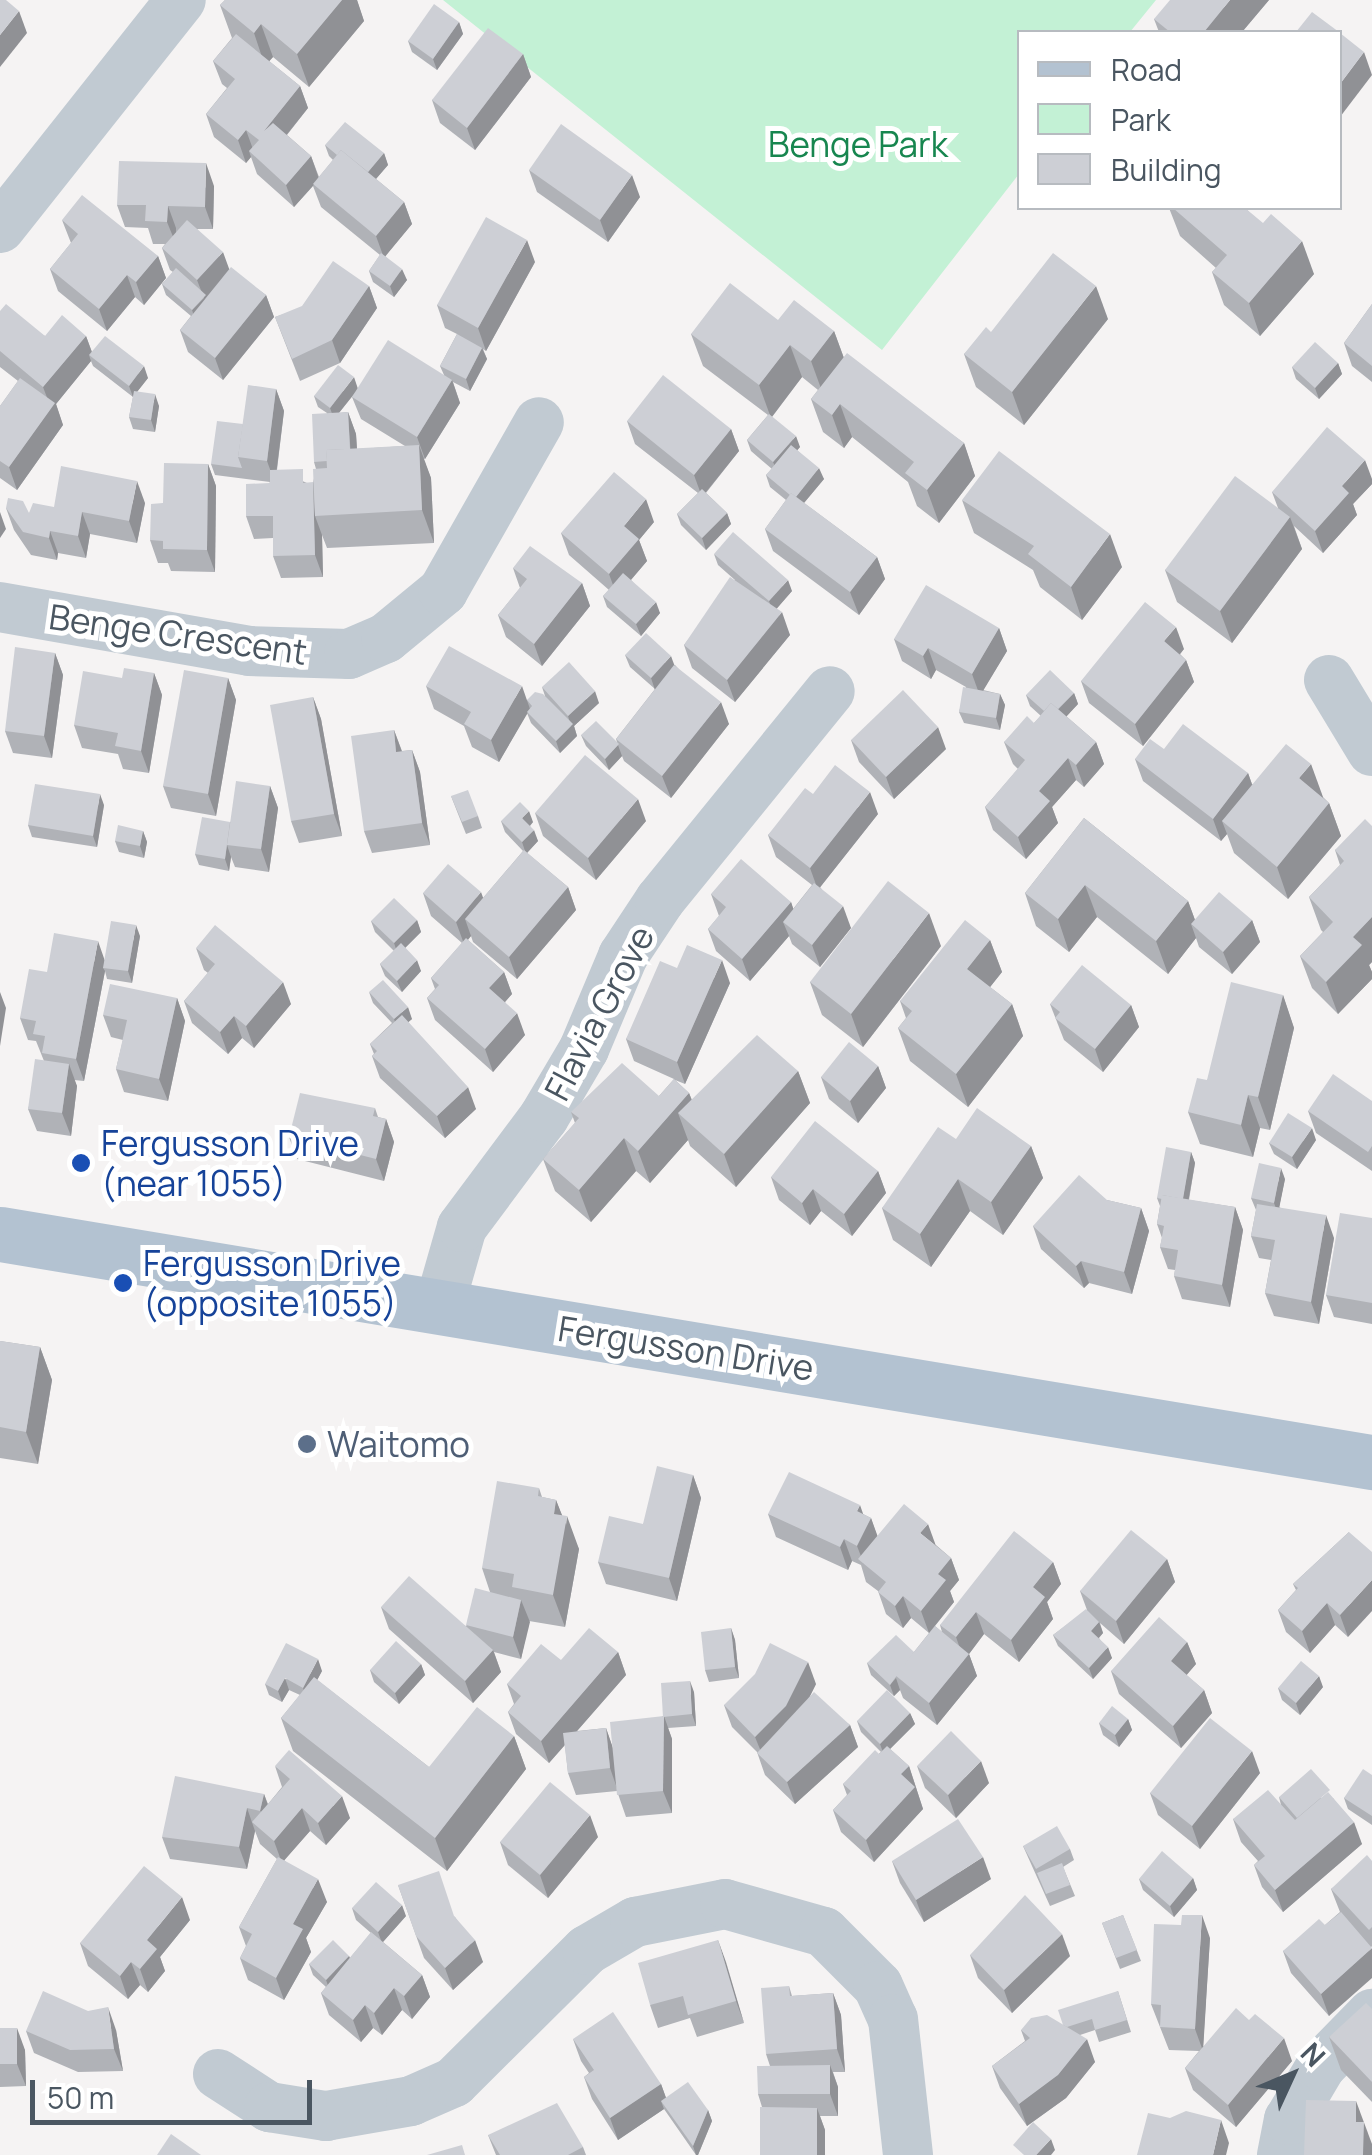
<!DOCTYPE html>
<style>
body{margin:0}
#map{position:relative;width:1372px;height:2155px;overflow:hidden;background:#f5f3f3;font-family:Manrope,sans-serif}
div>[style]{position:absolute}
[style*='--x']{left:calc(var(--x)*1px);top:calc(var(--y)*1px);width:calc(var(--w)*1px);rotate:calc(var(--a)*1deg)}
.green>*{inset:0;background:#c3f1d5}
.minor>*{height:50px;margin:-25px;padding:0 25px;transform-origin:25px;border-radius:25px;background:#c1cad2}
.major>*{height:55px;margin:-27.5px;padding:0 27.5px;transform-origin:27.5px;border-radius:27.5px;background:#b3c2d1}
.wall>*{inset:0;background:#b0b2b7}
.shaded-wall>*{inset:0;background:#909195}
.building>*{inset:0;background:#cdcfd5}
.dots>*{width:28px;height:28px;translate:-50% -50%;box-sizing:border-box;border:5px solid #fff;border-radius:50%}
span{translate:-50% -50%;white-space:nowrap;text-align:center;line-height:1.15;-webkit-text-stroke:10px #fff;paint-order:stroke}
.park-label{font-size:35px;color:#17864f}
.street-label{font-size:35px;color:#4a5661}
.transit-label{font-size:35px;color:#164399}
.left{translate:0 -50%;text-align:left}
.service-label{font-size:35px;color:#4e5e75}
.legend{position:absolute;left:1017px;top:30px;width:325px;height:180px;box-sizing:border-box;background:#fff;border:2px solid #b7bbc0;margin:0;padding:12px 18px;list-style:none;font-size:30px;color:#4a5661}
.legend li{display:flex;align-items:center;gap:20px;height:50px}
.legend b{width:50px;border:2px solid #b7bbc0}
.north{position:absolute;left:1242px;top:2025px;width:100px;height:100px;-webkit-text-stroke:8px #fff;paint-order:stroke;rotate:46deg;font-size:28px;font-weight:700;line-height:40px;text-align:center;color:#4a5661}
.north::after{content:'';display:block;margin:auto;width:35px;height:45px;background:#4a5661;clip-path:polygon(50% 0,100% 100%,50% 72%,0 100%)}
.scale{position:absolute;left:30px;top:2080px;width:282px;height:45px;box-sizing:border-box;border:5px solid #4a5661;border-top:0;padding-left:12px;font-size:30px;line-height:35px;white-space:nowrap;color:#4a5661;-webkit-text-stroke:8px #fff;paint-order:stroke}
</style>
<div id="map">
<div class="green">
<i style="clip-path:polygon(443px 0,1156px 0,1130px 32px,1019px 32px,1019px 174px,882px 350px)"></i>
</div>
<div class="minor">
<i style="--x:0;--y:228;--w:291;--a:-51.6"></i>
<i style="--x:0;--y:607;--w:253;--a:10"></i>
<i style="--x:249;--y:651;--w:100;--a:1.7"></i>
<i style="--x:349;--y:654;--w:40;--a:-23.4"></i>
<i style="--x:386;--y:638;--w:74;--a:-39.5"></i>
<i style="--x:443;--y:591;--w:194;--a:-60.4"></i>
<i style="--x:1329;--y:680;--w:83;--a:58.8"></i>
<i style="--x:439;--y:1307;--w:83;--a:-74"></i>
<i style="--x:462;--y:1227;--w:137;--a:-53.3"></i>
<i style="--x:544;--y:1117;--w:79;--a:-59.5"></i>
<i style="--x:584;--y:1049;--w:101;--a:-67.2"></i>
<i style="--x:623;--y:956;--w:67;--a:-56.5"></i>
<i style="--x:660;--y:900;--w:269;--a:-50.9"></i>
<i style="--x:218;--y:2074;--w:61;--a:32.9"></i>
<i style="--x:269;--y:2107;--w:58;--a:9"></i>
<i style="--x:326;--y:2116;--w:86;--a:-10"></i>
<i style="--x:411;--y:2101;--w:47;--a:-23.8"></i>
<i style="--x:454;--y:2082;--w:187;--a:-44.8"></i>
<i style="--x:587;--y:1950;--w:56;--a:-30.3"></i>
<i style="--x:635;--y:1922;--w:92;--a:-11.3"></i>
<i style="--x:725;--y:1904;--w:103;--a:15.8"></i>
<i style="--x:824;--y:1932;--w:76;--a:45"></i>
<i style="--x:878;--y:1986;--w:36;--a:66"></i>
<i style="--x:893;--y:2019;--w:137;--a:83.7"></i>
<i style="--x:1282;--y:2155;--w:36;--a:-79"></i>
<i style="--x:1289;--y:2120;--w:63;--a:-59.3"></i>
<i style="--x:1321;--y:2066;--w:73;--a:-45.6"></i>
</div>
<div class="major">
<i style="--x:0;--y:1234;--w:1391;--a:9.44"></i>
</div>
<div class="wall">
<i style="clip-path:polygon(225px 0,357px 0,364px 21px,309px 87px,273px 57px,269px 61px,300px 86px,308px 108px,287px 135px,311px 156px,319px 177px,333px 160px,329px 156px,325px 145px,384px 153px,388px 165px,376px 179px,404px 202px,412px 224px,385px 256px,407px 280px,394px 297px,373px 282px,369px 271px,380px 255px,321px 207px,313px 186px,294px 207px,257px 174px,251px 157px,246px 163px,214px 137px,206px 114px,227px 88px,222px 84px,213px 61px,232px 38px,220px 5px)"></i>
<i style="clip-path:polygon(1269px 0,1242px 32px,1159px 32px,1154px 19px)"></i>
<i style="clip-path:polygon(459px 22px,463px 34px,437px 70px,412px 52px,408px 41px)"></i>
<i style="clip-path:polygon(523px 54px,531px 77px,475px 150px,440px 123px,432px 100px)"></i>
<i style="clip-path:polygon(529px 170px,640px 197px,608px 242px,537px 192px)"></i>
<i style="clip-path:polygon(214px 186px,213px 229px,197px 229px,229px 269px,266px 295px,274px 317px,223px 380px,188px 352px,180px 330px,191px 316px,166px 295px,162px 284px,173px 272px,170px 270px,162px 248px,165px 244px,153px 244px,148px 228px,125px 227px,117px 205px)"></i>
<i style="clip-path:polygon(1169px 208px,1245px 208px,1314px 274px,1260px 336px,1224px 305px,1212px 272px,1216px 268px,1180px 236px)"></i>
<i style="clip-path:polygon(62px 220px,158px 256px,166px 278px,144px 305px,135px 297px,107px 331px,58px 291px,50px 269px,71px 243px)"></i>
<i style="clip-path:polygon(evenodd,535px 262px,486px 351px,483px 349px,487px 359px,470px 391px,453px 382px,460px 403px,425px 459px,423px 458px,431px 478px,434px 543px,327px 548px,322px 535px,323px 577px,281px 578px,273px 556px,273px 538px,254px 539px,246px 516px,270px 482px,215px 475px,211px 464px,243px 424px,276px 389px,284px 411px,277px 470px,307px 483px,313px 483px,316px 469px,314px 462px,327px 413px,318px 407px,314px 396px,444px 375px,440px 366px,457px 334px,445px 328px,437px 305px,535px 262px,354px 394px,352px 397px,361px 419px,405px 446px,357px 449px,356px 434px,348px 412px,339px 413px,354px 394px)"></i>
<i style="clip-path:polygon(369px 286px,377px 308px,340px 363px,300px 381px,275px 317px)"></i>
<i style="clip-path:polygon(1372px 304px,1372px 382px,1352px 366px,1344px 343px)"></i>
<i style="clip-path:polygon(0 311px,45px 336px,86px 336px,92px 352px,148px 378px,137px 392px,159px 406px,155px 432px,133px 429px,129px 417px,133px 397px,93px 366px,91px 361px,56px 404px,63px 425px,17px 490px,0 478px,0 406px,18px 381px,0 367px)"></i>
<i style="clip-path:polygon(1108px 319px,1024px 425px,976px 387px,964px 354px,991px 332px)"></i>
<i style="clip-path:polygon(778px 320px,834px 331px,844px 358px,964px 443px,975px 476px,939px 523px,917px 506px,908px 482px,852px 437px,844px 448px,823px 432px,811px 399px,818px 390px,802px 377px,772px 417px,800px 447px,797px 450px,824px 479px,804px 503px,877px 557px,885px 579px,859px 615px,773px 551px,765px 529px,786px 500px,770px 487px,766px 475px,772px 469px,751px 451px,747px 440px,768px 415px,703px 366px,691px 334px)"></i>
<i style="clip-path:polygon(1338px 363px,1342px 374px,1319px 399px,1296px 379px,1292px 367px)"></i>
<i style="clip-path:polygon(627px 421px,731px 429px,739px 451px,706px 493px,727px 513px,731px 524px,706px 550px,681px 525px,677px 514px,698px 493px,635px 444px)"></i>
<i style="clip-path:polygon(208px 464px,216px 486px,215px 572px,171px 571px,168px 563px,158px 563px,150px 540px,163px 503px)"></i>
<i style="clip-path:polygon(1372px 479px,1372px 484px,1353px 504px,1357px 515px,1323px 553px,1294px 526px,1302px 549px,1232px 643px,1177px 602px,1165px 570px,1278px 508px,1272px 492px)"></i>
<i style="clip-path:polygon(962px 500px,1122px 567px,1082px 620px,1040px 587px,1033px 570px,974px 533px)"></i>
<i style="clip-path:polygon(145px 503px,137px 543px,90px 534px,86px 558px,58px 553px,57px 560px,31px 555px,14px 530px,6px 508px,29px 513px,54px 507px)"></i>
<i style="clip-path:polygon(654px 522px,639px 540px,647px 561px,631px 580px,660px 613px,641px 636px,607px 607px,603px 596px,609px 590px,569px 555px,561px 533px)"></i>
<i style="clip-path:polygon(714px 554px,792px 591px,776px 609px,790px 635px,735px 702px,692px 668px,684px 645px,735px 580px,718px 565px)"></i>
<i style="clip-path:polygon(513px 568px,582px 583px,590px 606px,542px 666px,506px 637px,498px 615px,520px 588px)"></i>
<i style="clip-path:polygon(999px 628px,1007px 651px,983px 690px,1000px 694px,1005px 705px,1000px 730px,964px 723px,959px 712px,966px 687px,936px 670px,931px 679px,902px 661px,894px 639px)"></i>
<i style="clip-path:polygon(1184px 649px,1180px 654px,1186px 660px,1194px 682px,1143px 746px,1089px 703px,1081px 681px)"></i>
<i style="clip-path:polygon(55px 653px,63px 675px,52px 758px,13px 753px,5px 731px)"></i>
<i style="clip-path:polygon(625px 655px,675px 665px,729px 724px,671px 798px,624px 761px,622px 756px,609px 770px,586px 746px,581px 735px,617px 742px,616px 739px,655px 689px,630px 667px)"></i>
<i style="clip-path:polygon(154px 673px,162px 695px,149px 773px,123px 769px,118px 754px,82px 748px,74px 725px,122px 678px)"></i>
<i style="clip-path:polygon(228px 678px,236px 700px,216px 816px,171px 808px,163px 786px)"></i>
<i style="clip-path:polygon(426px 686px,527px 700px,545px 696px,542px 687px,599px 703px,574px 726px,577px 736px,560px 753px,531px 723px,527px 713px,499px 762px,472px 747px,464px 726px,434px 709px)"></i>
<i style="clip-path:polygon(1074px 693px,1078px 704px,1066px 716px,1096px 742px,1104px 764px,1084px 787px,1076px 780px,1052px 807px,1058px 823px,1026px 859px,993px 830px,985px 807px,1018px 769px,1013px 764px,1004px 742px,1034px 723px,1041px 716px,1030px 706px,1026px 695px)"></i>
<i style="clip-path:polygon(313px 697px,321px 719px,342px 836px,299px 843px,291px 821px)"></i>
<i style="clip-path:polygon(394px 730px,402px 751px,412px 750px,420px 772px,430px 845px,372px 853px,364px 831px)"></i>
<i style="clip-path:polygon(851px 740px,946px 749px,894px 799px,859px 762px)"></i>
<i style="clip-path:polygon(1164px 749px,1248px 773px,1252px 784px,1323px 797px,1329px 803px,1341px 836px,1288px 899px,1234px 853px,1227px 834px,1221px 841px,1143px 781px,1135px 759px)"></i>
<i style="clip-path:polygon(270px 786px,278px 808px,269px 872px,235px 867px,231px 857px,229px 871px,199px 865px,195px 854px)"></i>
<i style="clip-path:polygon(813px 794px,878px 814px,820px 887px,851px 928px,820px 967px,792px 944px,789px 936px,750px 981px,716px 951px,708px 929px,719px 916px,711px 894px,791px 902px,793px 909px,812px 885px,776px 857px,768px 835px)"></i>
<i style="clip-path:polygon(451px 796px,478px 816px,482px 828px,466px 834px)"></i>
<i style="clip-path:polygon(104px 805px,97px 847px,32px 837px,28px 825px)"></i>
<i style="clip-path:polygon(535px 813px,646px 821px,596px 880px,543px 836px)"></i>
<i style="clip-path:polygon(1084px 818px,1188px 901px,1195px 920px,1252px 920px,1260px 942px,1232px 974px,1199px 947px,1196px 938px,1168px 974px,1097px 917px,1069px 952px,1036px 926px,1025px 893px)"></i>
<i style="clip-path:polygon(501px 821px,533px 822px,530px 826px,538px 841px,527px 853px,568px 887px,576px 910px,517px 979px,473px 942px,471px 936px,468px 940px,504px 972px,512px 994px,505px 1002px,525px 1035px,493px 1072px,435px 1020px,427px 998px,435px 989px,431px 978px,462px 943px,431px 916px,423px 893px,483px 898px,523px 851px,505px 832px)"></i>
<i style="clip-path:polygon(1372px 826px,1372px 962px,1369px 965px,1372px 972px,1372px 979px,1338px 1014px,1312px 988px,1300px 956px,1323px 932px,1321px 930px,1309px 897px,1340px 865px,1335px 850px)"></i>
<i style="clip-path:polygon(143px 831px,147px 842px,144px 858px,119px 852px,115px 841px)"></i>
<i style="clip-path:polygon(417px 920px,421px 932px,405px 948px,421px 971px,402px 992px,385px 976px,380px 964px,394px 951px,375px 932px,371px 921px)"></i>
<i style="clip-path:polygon(140px 936px,132px 983px,107px 979px,105px 971px,84px 1081px,74px 1080px,77px 1086px,71px 1136px,37px 1131px,28px 1109px,44px 1061px,36px 1041px,28px 1040px,20px 1018px,47px 972px,105px 960px)"></i>
<i style="clip-path:polygon(990px 940px,1002px 972px,990px 987px,1012px 1004px,1023px 1036px,968px 1107px,910px 1061px,898px 1028px,906px 1018px,900px 1001px)"></i>
<i style="clip-path:polygon(941px 946px,863px 1047px,822px 1015px,810px 982px)"></i>
<i style="clip-path:polygon(196px 948px,291px 1004px,254px 1048px,242px 1038px,228px 1054px,192px 1023px,184px 1001px,208px 973px,204px 970px)"></i>
<i style="clip-path:polygon(677px 968px,730px 983px,685px 1084px,675px 1080px,689px 1093px,692px 1100px,798px 1071px,810px 1103px,736px 1187px,690px 1146px,688px 1140px,650px 1183px,636px 1171px,591px 1222px,555px 1191px,543px 1159px,575px 1123px,571px 1112px,659px 1096px,674px 1079px,634px 1061px,626px 1039px)"></i>
<i style="clip-path:polygon(369px 992px,412px 1019px,408px 1022px,476px 1109px,445px 1138px,380px 1078px,372px 1056px,374px 1054px,370px 1044px,392px 1023px,373px 1003px)"></i>
<i style="clip-path:polygon(1283px 995px,1294px 1028px,1270px 1130px,1260px 1128px,1253px 1157px,1200px 1144px,1188px 1112px,1207px 1080px)"></i>
<i style="clip-path:polygon(177px 998px,185px 1021px,168px 1101px,124px 1092px,116px 1069px,123px 1040px,111px 1037px,103px 1015px)"></i>
<i style="clip-path:polygon(1050px 1004px,1131px 1005px,1139px 1027px,1103px 1072px,1064px 1040px)"></i>
<i style="clip-path:polygon(878px 1066px,886px 1088px,858px 1123px,829px 1099px,821px 1077px)"></i>
<i style="clip-path:polygon(1372px 1101px,1372px 1171px,1316px 1133px,1308px 1111px)"></i>
<i style="clip-path:polygon(375px 1108px,378px 1117px,386px 1119px,394px 1142px,384px 1181px,297px 1159px,289px 1137px)"></i>
<i style="clip-path:polygon(956px 1139px,1031px 1146px,1043px 1178px,1003px 1235px,970px 1211px,931px 1267px,893px 1240px,882px 1208px)"></i>
<i style="clip-path:polygon(1316px 1140px,1297px 1169px,1274px 1154px,1269px 1143px)"></i>
<i style="clip-path:polygon(1191px 1152px,1195px 1163px,1189px 1200px,1235px 1207px,1243px 1230px,1230px 1307px,1182px 1299px,1174px 1276px,1175px 1270px,1168px 1269px,1160px 1247px,1162px 1238px,1157px 1224px,1160px 1206px,1157px 1198px)"></i>
<i style="clip-path:polygon(878px 1171px,886px 1193px,852px 1236px,821px 1211px,810px 1225px,779px 1200px,771px 1177px)"></i>
<i style="clip-path:polygon(1285px 1179px,1279px 1207px,1334px 1238px,1319px 1324px,1274px 1316px,1265px 1293px,1271px 1260px,1259px 1258px,1251px 1236px,1256px 1210px,1251px 1198px)"></i>
<i style="clip-path:polygon(1107px 1200px,1141px 1208px,1149px 1231px,1132px 1294px,1089px 1283px,1084px 1288px,1041px 1249px,1033px 1226px)"></i>
<i style="clip-path:polygon(1372px 1218px,1372px 1324px,1334px 1317px,1326px 1295px)"></i>
<i style="clip-path:polygon(0 1341px,40px 1347px,52px 1380px,38px 1464px,0 1458px)"></i>
<i style="clip-path:polygon(693px 1475px,701px 1498px,677px 1601px,606px 1584px,598px 1562px,643px 1524px)"></i>
<i style="clip-path:polygon(539px 1488px,542px 1497px,556px 1500px,562px 1516px,579px 1549px,565px 1627px,529px 1621px,521px 1659px,494px 1652px,501px 1672px,473px 1703px,389px 1629px,381px 1607px,466px 1626px,490px 1592px,482px 1568px)"></i>
<i style="clip-path:polygon(768px 1514px,863px 1514px,871px 1518px,877px 1536px,936px 1545px,951px 1558px,959px 1580px,950px 1591px,954px 1602px,935px 1626px,942px 1632px,940px 1625px,1053px 1562px,1061px 1584px,1047px 1602px,1053px 1619px,1019px 1662px,984px 1634px,969px 1654px,977px 1676px,937px 1725px,903px 1698px,900px 1690px,894px 1696px,871px 1675px,867px 1663px,914px 1652px,929px 1633px,911px 1618px,903px 1628px,886px 1614px,878px 1591px,866px 1582px,861px 1565px,852px 1561px,848px 1570px,776px 1537px)"></i>
<i style="clip-path:polygon(1349px 1532px,1348px 1637px,1335px 1625px,1310px 1653px,1286px 1632px,1278px 1610px,1296px 1590px,1293px 1584px)"></i>
<i style="clip-path:polygon(1167px 1559px,1175px 1582px,1124px 1644px,1100px 1623px,1103px 1633px,1099px 1638px,1112px 1658px,1093px 1679px,1058px 1646px,1053px 1635px,1087px 1610px,1080px 1591px)"></i>
<i style="clip-path:polygon(731px 1628px,735px 1640px,739px 1678px,709px 1682px,705px 1670px)"></i>
<i style="clip-path:polygon(1187px 1642px,1196px 1664px,1186px 1675px,1204px 1690px,1212px 1713px,1181px 1748px,1119px 1694px,1111px 1671px)"></i>
<i style="clip-path:polygon(618px 1652px,626px 1675px,577px 1731px,606px 1728px,613px 1749px,663px 1716px,694px 1692px,696px 1726px,668px 1728px,672px 1739px,672px 1813px,626px 1817px,617px 1791px,576px 1795px,568px 1773px,565px 1745px,549px 1763px,516px 1734px,508px 1712px,514px 1704px,507px 1684px,561px 1660px)"></i>
<i style="clip-path:polygon(421px 1664px,425px 1675px,399px 1704px,374px 1682px,370px 1670px)"></i>
<i style="clip-path:polygon(322px 1671px,317px 1680px,429px 1767px,514px 1736px,526px 1769px,447px 1871px,293px 1751px,281px 1718px,300px 1695px,289px 1690px,282px 1702px,269px 1695px,265px 1684px)"></i>
<i style="clip-path:polygon(816px 1684px,810px 1696px,850px 1725px,858px 1747px,795px 1804px,765px 1775px,757px 1752px,732px 1727px,724px 1705px)"></i>
<i style="clip-path:polygon(1323px 1687px,1300px 1715px,1282px 1700px,1278px 1688px)"></i>
<i style="clip-path:polygon(910px 1713px,915px 1724px,890px 1749px,909px 1766px,923px 1809px,874px 1862px,841px 1832px,833px 1810px,847px 1795px,843px 1784px,881px 1752px,861px 1732px,857px 1721px)"></i>
<i style="clip-path:polygon(1128px 1719px,1132px 1730px,1119px 1747px,1103px 1735px,1099px 1723px)"></i>
<i style="clip-path:polygon(275px 1766px,350px 1818px,326px 1845px,310px 1831px,284px 1860px,327px 1902px,306px 1938px,311px 1952px,284px 2000px,248px 1980px,240px 1958px,246px 1946px,239px 1927px,277px 1859px,260px 1844px,255px 1831px,247px 1869px,170px 1859px,162px 1837px,264px 1794px,268px 1804px,282px 1787px)"></i>
<i style="clip-path:polygon(917px 1766px,989px 1783px,956px 1818px,925px 1788px)"></i>
<i style="clip-path:polygon(1260px 1773px,1200px 1849px,1158px 1815px,1150px 1793px)"></i>
<i style="clip-path:polygon(1372px 1775px,1372px 1825px,1348px 1809px,1344px 1798px)"></i>
<i style="clip-path:polygon(1279px 1797px,1333px 1798px,1362px 1844px,1283px 1912px,1262px 1887px,1254px 1865px,1258px 1861px,1241px 1842px,1233px 1819px,1281px 1805px)"></i>
<i style="clip-path:polygon(598px 1837px,548px 1898px,508px 1865px,500px 1842px)"></i>
<i style="clip-path:polygon(1023px 1846px,1070px 1849px,1074px 1860px,1063px 1867px,1075px 1896px,1050px 1906px)"></i>
<i style="clip-path:polygon(892px 1861px,991px 1879px,924px 1922px,900px 1883px)"></i>
<i style="clip-path:polygon(1372px 1861px,1372px 1946px,1329px 2016px,1291px 1973px,1283px 1951px,1325px 1925px,1340px 1912px,1331px 1889px)"></i>
<i style="clip-path:polygon(1193px 1878px,1197px 1890px,1174px 1917px,1143px 1890px,1139px 1879px)"></i>
<i style="clip-path:polygon(398px 1885px,455px 1917px,483px 1962px,453px 1990px,424px 1958px)"></i>
<i style="clip-path:polygon(352px 1908px,406px 1916px,383px 1942px,422px 1975px,430px 1997px,412px 2019px,402px 2010px,382px 2035px,373px 2028px,361px 2042px,329px 2015px,321px 1993px,326px 1987px,313px 1975px,309px 1964px,349px 1956px,350px 1958px,371px 1933px,356px 1920px)"></i>
<i style="clip-path:polygon(1123px 1915px,1141px 1961px,1120px 1969px,1102px 1923px)"></i>
<i style="clip-path:polygon(190px 1920px,160px 1957px,165px 1971px,148px 1992px,140px 1985px,128px 1999px,88px 1966px,80px 1943px)"></i>
<i style="clip-path:polygon(1210px 1938px,1203px 2046px,1292px 2061px,1236px 2127px,1193px 2090px,1185px 2068px,1199px 2051px,1169px 2050px,1151px 2004px)"></i>
<i style="clip-path:polygon(718px 1940px,744px 2023px,697px 2037px,690px 2018px,658px 2028px,650px 2005px)"></i>
<i style="clip-path:polygon(970px 1955px,1070px 1956px,1012px 2013px,978px 1978px)"></i>
<i style="clip-path:polygon(789px 1986px,792px 1996px,833px 1993px,841px 2015px,845px 2072px,833px 2072px,838px 2087px,838px 2116px,820px 2116px,825px 2130px,825px 2155px,760px 2155px,762px 2107px,758px 2094px,770px 2066px,766px 2054px)"></i>
<i style="clip-path:polygon(1118px 1991px,1131px 2032px,1099px 2042px,1095px 2030px,1080px 2035px,1095px 2062px,1066px 2098px,1027px 2126px,1000px 2088px,992px 2066px,1025px 2041px,1021px 2030px,1063px 2025px)"></i>
<i style="clip-path:polygon(1372px 2009px,1372px 2102px,1341px 2070px,1329px 2037px)"></i>
<i style="clip-path:polygon(0 2028px,25px 2050px,26px 2086px,0 2087px)"></i>
<i style="clip-path:polygon(116px 2030px,123px 2071px,78px 2072px,34px 2053px,26px 2031px)"></i>
<i style="clip-path:polygon(573px 2039px,661px 2084px,666px 2098px,708px 2110px,712px 2121px,698px 2155px,696px 2155px,664px 2109px,618px 2140px,592px 2099px,584px 2077px,589px 2073px,581px 2061px)"></i>
<i style="clip-path:polygon(488px 2135px,583px 2147px,586px 2155px,496px 2155px)"></i>
</div>
<div class="shaded-wall">
<i style="clip-path:polygon(342px 0,357px 0,364px 21px,309px 87px,297px 54px)"></i>
<i style="clip-path:polygon(1230px 0,1269px 0,1242px 32px,1204px 32px)"></i>
<i style="clip-path:polygon(19px 11px,27px 33px,0 67px,0 35px)"></i>
<i style="clip-path:polygon(459px 22px,463px 34px,437px 70px,433px 59px)"></i>
<i style="clip-path:polygon(261px 24px,273px 57px,265px 66px,254px 33px)"></i>
<i style="clip-path:polygon(1364px 52px,1372px 75px,1340px 117px,1340px 84px)"></i>
<i style="clip-path:polygon(523px 54px,531px 77px,475px 150px,467px 128px)"></i>
<i style="clip-path:polygon(300px 86px,308px 108px,272px 153px,264px 131px)"></i>
<i style="clip-path:polygon(246px 130px,254px 152px,249px 151px,251px 157px,246px 163px,238px 140px)"></i>
<i style="clip-path:polygon(384px 153px,388px 165px,368px 188px,364px 177px)"></i>
<i style="clip-path:polygon(311px 156px,319px 179px,294px 207px,286px 185px)"></i>
<i style="clip-path:polygon(206px 163px,214px 186px,213px 229px,205px 207px)"></i>
<i style="clip-path:polygon(632px 175px,640px 197px,608px 242px,600px 220px)"></i>
<i style="clip-path:polygon(404px 202px,412px 224px,384px 258px,376px 236px)"></i>
<i style="clip-path:polygon(168px 206px,176px 228px,176px 244px,167px 222px)"></i>
<i style="clip-path:polygon(527px 240px,535px 262px,486px 351px,478px 328px)"></i>
<i style="clip-path:polygon(1302px 241px,1314px 274px,1260px 336px,1249px 303px)"></i>
<i style="clip-path:polygon(223px 252px,231px 274px,196px 322px,192px 310px,204px 298px,197px 280px)"></i>
<i style="clip-path:polygon(158px 256px,166px 278px,144px 305px,136px 282px)"></i>
<i style="clip-path:polygon(402px 269px,407px 280px,394px 297px,390px 286px)"></i>
<i style="clip-path:polygon(127px 275px,135px 297px,107px 331px,99px 309px)"></i>
<i style="clip-path:polygon(369px 286px,377px 308px,340px 363px,332px 340px)"></i>
<i style="clip-path:polygon(1096px 286px,1108px 319px,1024px 425px,1012px 392px)"></i>
<i style="clip-path:polygon(266px 295px,274px 317px,223px 380px,215px 358px)"></i>
<i style="clip-path:polygon(834px 331px,846px 364px,823px 394px,811px 361px)"></i>
<i style="clip-path:polygon(86px 336px,94px 358px,89px 355px,91px 361px,56px 404px,63px 425px,17px 490px,9px 467px,51px 408px,43px 387px)"></i>
<i style="clip-path:polygon(790px 345px,802px 377px,771px 418px,759px 385px)"></i>
<i style="clip-path:polygon(482px 348px,487px 359px,470px 391px,466px 379px)"></i>
<i style="clip-path:polygon(1338px 363px,1342px 374px,1319px 399px,1315px 388px)"></i>
<i style="clip-path:polygon(144px 366px,148px 378px,133px 397px,129px 386px)"></i>
<i style="clip-path:polygon(354px 377px,358px 389px,334px 419px,330px 408px)"></i>
<i style="clip-path:polygon(452px 380px,460px 403px,425px 459px,417px 437px)"></i>
<i style="clip-path:polygon(276px 389px,284px 411px,275px 483px,267px 461px)"></i>
<i style="clip-path:polygon(155px 394px,159px 406px,155px 432px,151px 420px)"></i>
<i style="clip-path:polygon(840px 404px,852px 437px,844px 448px,832px 415px)"></i>
<i style="clip-path:polygon(348px 412px,356px 434px,359px 482px,351px 459px)"></i>
<i style="clip-path:polygon(731px 429px,739px 451px,702px 497px,694px 475px)"></i>
<i style="clip-path:polygon(796px 436px,800px 447px,778px 473px,773px 462px)"></i>
<i style="clip-path:polygon(964px 443px,975px 476px,939px 523px,927px 490px)"></i>
<i style="clip-path:polygon(419px 445px,431px 478px,434px 543px,422px 510px)"></i>
<i style="clip-path:polygon(1365px 460px,1372px 479px,1372px 484px,1353px 504px,1357px 515px,1323px 553px,1315px 531px,1342px 486px)"></i>
<i style="clip-path:polygon(208px 464px,216px 486px,215px 572px,207px 550px)"></i>
<i style="clip-path:polygon(819px 468px,824px 479px,798px 510px,794px 499px)"></i>
<i style="clip-path:polygon(137px 481px,145px 503px,137px 543px,129px 521px)"></i>
<i style="clip-path:polygon(313px 482px,315px 516px,322px 535px,323px 577px,315px 555px)"></i>
<i style="clip-path:polygon(646px 499px,654px 522px,639px 540px,647px 561px,617px 596px,609px 574px,624px 526px)"></i>
<i style="clip-path:polygon(0 512px,6px 529px,0 538px)"></i>
<i style="clip-path:polygon(82px 512px,90px 534px,86px 558px,78px 536px)"></i>
<i style="clip-path:polygon(727px 513px,731px 524px,706px 550px,702px 538px)"></i>
<i style="clip-path:polygon(1290px 517px,1302px 549px,1232px 643px,1220px 611px)"></i>
<i style="clip-path:polygon(50px 531px,58px 553px,57px 560px,49px 538px)"></i>
<i style="clip-path:polygon(1110px 534px,1122px 567px,1082px 620px,1071px 587px)"></i>
<i style="clip-path:polygon(877px 557px,885px 579px,859px 615px,850px 592px)"></i>
<i style="clip-path:polygon(788px 580px,792px 591px,773px 613px,769px 601px)"></i>
<i style="clip-path:polygon(582px 583px,590px 606px,542px 666px,534px 644px)"></i>
<i style="clip-path:polygon(656px 602px,660px 613px,641px 636px,636px 624px)"></i>
<i style="clip-path:polygon(782px 612px,790px 635px,735px 702px,727px 680px)"></i>
<i style="clip-path:polygon(1176px 627px,1184px 649px,1172px 664px,1164px 641px)"></i>
<i style="clip-path:polygon(999px 628px,1007px 651px,980px 696px,972px 674px)"></i>
<i style="clip-path:polygon(928px 648px,936px 670px,931px 679px,923px 656px)"></i>
<i style="clip-path:polygon(55px 653px,63px 675px,52px 758px,44px 736px)"></i>
<i style="clip-path:polygon(671px 656px,675px 667px,655px 690px,651px 678px)"></i>
<i style="clip-path:polygon(1186px 660px,1194px 682px,1143px 746px,1135px 724px)"></i>
<i style="clip-path:polygon(154px 673px,162px 695px,149px 773px,141px 751px)"></i>
<i style="clip-path:polygon(228px 678px,236px 700px,216px 816px,208px 794px)"></i>
<i style="clip-path:polygon(522px 686px,530px 709px,499px 762px,491px 740px)"></i>
<i style="clip-path:polygon(595px 691px,599px 703px,574px 726px,577px 736px,560px 753px,556px 741px,571px 726px,568px 716px)"></i>
<i style="clip-path:polygon(1074px 693px,1078px 704px,1055px 729px,1051px 717px)"></i>
<i style="clip-path:polygon(1000px 694px,1005px 705px,1000px 730px,996px 718px)"></i>
<i style="clip-path:polygon(313px 697px,321px 719px,342px 836px,334px 814px)"></i>
<i style="clip-path:polygon(721px 702px,729px 724px,671px 798px,662px 776px)"></i>
<i style="clip-path:polygon(938px 727px,946px 749px,894px 799px,886px 777px)"></i>
<i style="clip-path:polygon(394px 730px,402px 752px,396px 752px)"></i>
<i style="clip-path:polygon(1096px 742px,1104px 764px,1084px 787px,1076px 765px)"></i>
<i style="clip-path:polygon(618px 745px,622px 756px,609px 770px,605px 759px)"></i>
<i style="clip-path:polygon(412px 750px,420px 772px,430px 845px,422px 823px)"></i>
<i style="clip-path:polygon(1068px 758px,1076px 780px,1052px 807px,1058px 823px,1026px 859px,1018px 837px,1039px 791px)"></i>
<i style="clip-path:polygon(1311px 764px,1323px 797px,1311px 811px,1299px 778px)"></i>
<i style="clip-path:polygon(1248px 773px,1256px 796px,1222px 821px,1227px 834px,1221px 841px,1213px 819px)"></i>
<i style="clip-path:polygon(270px 786px,278px 808px,269px 872px,261px 849px)"></i>
<i style="clip-path:polygon(870px 792px,878px 814px,818px 890px,810px 868px)"></i>
<i style="clip-path:polygon(100px 794px,104px 805px,97px 847px,93px 836px)"></i>
<i style="clip-path:polygon(638px 799px,646px 821px,596px 880px,588px 858px)"></i>
<i style="clip-path:polygon(1329px 803px,1341px 836px,1288px 899px,1277px 867px)"></i>
<i style="clip-path:polygon(529px 811px,533px 822px,526px 830px,522px 818px)"></i>
<i style="clip-path:polygon(534px 830px,538px 841px,526px 854px,522px 842px)"></i>
<i style="clip-path:polygon(143px 831px,147px 842px,144px 858px,140px 846px)"></i>
<i style="clip-path:polygon(227px 845px,231px 857px,229px 871px,225px 859px)"></i>
<i style="clip-path:polygon(1085px 885px,1097px 917px,1069px 952px,1058px 919px)"></i>
<i style="clip-path:polygon(568px 887px,576px 910px,517px 979px,509px 957px)"></i>
<i style="clip-path:polygon(481px 892px,489px 914px,465px 919px,471px 936px,464px 944px,456px 922px)"></i>
<i style="clip-path:polygon(1188px 901px,1199px 931px,1191px 924px,1196px 938px,1168px 974px,1156px 941px)"></i>
<i style="clip-path:polygon(791px 902px,799px 925px,783px 922px,789px 936px,750px 981px,742px 959px)"></i>
<i style="clip-path:polygon(843px 906px,851px 928px,820px 967px,812px 945px)"></i>
<i style="clip-path:polygon(929px 913px,941px 946px,863px 1047px,851px 1014px)"></i>
<i style="clip-path:polygon(1372px 917px,1372px 962px,1369px 965px,1372px 972px,1372px 979px,1338px 1014px,1326px 982px,1353px 937px)"></i>
<i style="clip-path:polygon(417px 920px,421px 932px,398px 955px,394px 943px)"></i>
<i style="clip-path:polygon(1252px 920px,1260px 942px,1232px 974px,1223px 952px)"></i>
<i style="clip-path:polygon(136px 925px,140px 936px,132px 983px,128px 971px)"></i>
<i style="clip-path:polygon(990px 940px,1002px 972px,979px 1001px,967px 969px)"></i>
<i style="clip-path:polygon(98px 941px,106px 964px,103px 968px,105px 971px,84px 1081px,76px 1059px)"></i>
<i style="clip-path:polygon(417px 960px,421px 971px,402px 992px,397px 981px)"></i>
<i style="clip-path:polygon(722px 960px,730px 983px,685px 1084px,677px 1062px)"></i>
<i style="clip-path:polygon(504px 972px,512px 994px,497px 1011px,489px 988px)"></i>
<i style="clip-path:polygon(283px 982px,291px 1004px,254px 1048px,246px 1026px)"></i>
<i style="clip-path:polygon(0 992px,6px 1008px,0 1046px)"></i>
<i style="clip-path:polygon(1283px 995px,1294px 1028px,1270px 1130px,1258px 1097px)"></i>
<i style="clip-path:polygon(177px 998px,185px 1021px,168px 1101px,159px 1079px)"></i>
<i style="clip-path:polygon(1012px 1004px,1023px 1036px,968px 1107px,956px 1074px)"></i>
<i style="clip-path:polygon(1131px 1005px,1139px 1027px,1103px 1072px,1095px 1049px)"></i>
<i style="clip-path:polygon(408px 1007px,412px 1019px,398px 1031px,394px 1019px)"></i>
<i style="clip-path:polygon(517px 1013px,525px 1035px,493px 1072px,485px 1049px)"></i>
<i style="clip-path:polygon(234px 1016px,242px 1038px,228px 1054px,220px 1032px)"></i>
<i style="clip-path:polygon(69px 1064px,77px 1086px,71px 1136px,62px 1113px)"></i>
<i style="clip-path:polygon(878px 1066px,886px 1088px,858px 1123px,850px 1101px)"></i>
<i style="clip-path:polygon(798px 1071px,810px 1103px,736px 1187px,724px 1154px)"></i>
<i style="clip-path:polygon(468px 1087px,476px 1109px,445px 1138px,437px 1116px)"></i>
<i style="clip-path:polygon(689px 1093px,701px 1125px,678px 1113px,688px 1140px,650px 1183px,638px 1151px)"></i>
<i style="clip-path:polygon(1248px 1095px,1260px 1128px,1253px 1157px,1241px 1125px)"></i>
<i style="clip-path:polygon(386px 1119px,394px 1142px,384px 1181px,376px 1159px)"></i>
<i style="clip-path:polygon(1312px 1128px,1316px 1140px,1297px 1169px,1292px 1157px)"></i>
<i style="clip-path:polygon(624px 1138px,636px 1171px,591px 1222px,579px 1190px)"></i>
<i style="clip-path:polygon(1031px 1146px,1043px 1178px,1003px 1235px,991px 1202px)"></i>
<i style="clip-path:polygon(1191px 1152px,1195px 1163px,1186px 1214px,1182px 1203px)"></i>
<i style="clip-path:polygon(1281px 1168px,1285px 1179px,1278px 1214px,1274px 1203px)"></i>
<i style="clip-path:polygon(878px 1171px,886px 1193px,852px 1236px,844px 1214px)"></i>
<i style="clip-path:polygon(958px 1179px,970px 1211px,931px 1267px,920px 1234px)"></i>
<i style="clip-path:polygon(813px 1189px,821px 1211px,810px 1225px,802px 1203px)"></i>
<i style="clip-path:polygon(1235px 1207px,1243px 1230px,1230px 1307px,1222px 1285px)"></i>
<i style="clip-path:polygon(1141px 1208px,1149px 1231px,1132px 1294px,1124px 1272px)"></i>
<i style="clip-path:polygon(1326px 1215px,1334px 1238px,1319px 1324px,1311px 1302px)"></i>
<i style="clip-path:polygon(1081px 1261px,1089px 1283px,1084px 1288px,1076px 1266px)"></i>
<i style="clip-path:polygon(40px 1347px,52px 1380px,38px 1464px,26px 1432px)"></i>
<i style="clip-path:polygon(693px 1475px,701px 1498px,677px 1601px,669px 1578px)"></i>
<i style="clip-path:polygon(556px 1500px,566px 1525px,567px 1516px,579px 1549px,565px 1627px,553px 1595px,554px 1514px)"></i>
<i style="clip-path:polygon(860px 1505px,867px 1525px,871px 1518px,879px 1540px,864px 1564px,857px 1546px,857px 1511px)"></i>
<i style="clip-path:polygon(928px 1524px,936px 1546px,920px 1533px)"></i>
<i style="clip-path:polygon(844px 1539px,852px 1561px,848px 1570px,840px 1547px)"></i>
<i style="clip-path:polygon(951px 1558px,959px 1580px,950px 1591px,954px 1602px,929px 1633px,921px 1611px,938px 1574px)"></i>
<i style="clip-path:polygon(1167px 1559px,1175px 1582px,1124px 1644px,1116px 1621px)"></i>
<i style="clip-path:polygon(1053px 1562px,1061px 1584px,1047px 1602px,1053px 1619px,1019px 1662px,1011px 1640px,1033px 1587px)"></i>
<i style="clip-path:polygon(1372px 1580px,1372px 1611px,1348px 1637px,1340px 1615px)"></i>
<i style="clip-path:polygon(903px 1596px,911px 1618px,903px 1628px,895px 1606px)"></i>
<i style="clip-path:polygon(521px 1600px,530px 1622px,521px 1659px,513px 1637px)"></i>
<i style="clip-path:polygon(1327px 1603px,1335px 1625px,1310px 1653px,1302px 1631px)"></i>
<i style="clip-path:polygon(976px 1612px,984px 1634px,969px 1654px,977px 1676px,937px 1725px,929px 1703px,964px 1660px,956px 1637px)"></i>
<i style="clip-path:polygon(1099px 1622px,1103px 1633px,1095px 1642px,1091px 1631px)"></i>
<i style="clip-path:polygon(731px 1628px,735px 1640px,739px 1678px,735px 1667px)"></i>
<i style="clip-path:polygon(1187px 1642px,1196px 1664px,1179px 1684px,1171px 1661px)"></i>
<i style="clip-path:polygon(1108px 1647px,1112px 1658px,1093px 1679px,1089px 1668px)"></i>
<i style="clip-path:polygon(493px 1650px,501px 1672px,473px 1703px,465px 1681px)"></i>
<i style="clip-path:polygon(618px 1652px,626px 1675px,549px 1763px,541px 1741px)"></i>
<i style="clip-path:polygon(318px 1659px,322px 1671px,307px 1699px,303px 1688px)"></i>
<i style="clip-path:polygon(808px 1662px,816px 1684px,794px 1728px,764px 1759px,755px 1737px)"></i>
<i style="clip-path:polygon(421px 1664px,425px 1675px,399px 1704px,395px 1693px)"></i>
<i style="clip-path:polygon(1319px 1676px,1323px 1687px,1300px 1715px,1296px 1703px)"></i>
<i style="clip-path:polygon(285px 1678px,289px 1690px,282px 1702px,278px 1691px)"></i>
<i style="clip-path:polygon(896px 1678px,900px 1690px,894px 1696px,890px 1685px)"></i>
<i style="clip-path:polygon(690px 1681px,694px 1692px,696px 1726px,692px 1714px)"></i>
<i style="clip-path:polygon(1204px 1690px,1212px 1713px,1181px 1748px,1173px 1726px)"></i>
<i style="clip-path:polygon(910px 1713px,915px 1724px,884px 1755px,880px 1744px)"></i>
<i style="clip-path:polygon(664px 1716px,672px 1739px,672px 1813px,663px 1791px)"></i>
<i style="clip-path:polygon(1128px 1719px,1132px 1730px,1119px 1747px,1115px 1735px)"></i>
<i style="clip-path:polygon(850px 1725px,858px 1747px,795px 1804px,787px 1782px)"></i>
<i style="clip-path:polygon(606px 1728px,614px 1751px,618px 1791px,610px 1768px)"></i>
<i style="clip-path:polygon(514px 1736px,526px 1769px,447px 1871px,435px 1838px)"></i>
<i style="clip-path:polygon(1252px 1751px,1260px 1773px,1200px 1849px,1192px 1826px)"></i>
<i style="clip-path:polygon(981px 1761px,989px 1783px,956px 1818px,948px 1795px)"></i>
<i style="clip-path:polygon(909px 1766px,923px 1809px,874px 1862px,866px 1840px,901px 1774px)"></i>
<i style="clip-path:polygon(264px 1794px,272px 1817px,260px 1811px)"></i>
<i style="clip-path:polygon(342px 1796px,350px 1818px,326px 1845px,318px 1823px)"></i>
<i style="clip-path:polygon(247px 1808px,255px 1831px,247px 1869px,239px 1847px)"></i>
<i style="clip-path:polygon(302px 1808px,310px 1831px,282px 1863px,274px 1841px)"></i>
<i style="clip-path:polygon(590px 1815px,598px 1837px,548px 1898px,540px 1875px)"></i>
<i style="clip-path:polygon(1354px 1822px,1362px 1844px,1283px 1912px,1275px 1890px)"></i>
<i style="clip-path:polygon(983px 1857px,991px 1879px,924px 1922px,916px 1900px)"></i>
<i style="clip-path:polygon(1193px 1878px,1197px 1890px,1174px 1917px,1170px 1906px)"></i>
<i style="clip-path:polygon(318px 1879px,327px 1902px,306px 1938px,311px 1952px,284px 2000px,276px 1978px,293px 1924px)"></i>
<i style="clip-path:polygon(182px 1897px,190px 1920px,160px 1957px,165px 1971px,148px 1992px,140px 1969px,147px 1940px)"></i>
<i style="clip-path:polygon(402px 1905px,406px 1916px,382px 1943px,378px 1932px)"></i>
<i style="clip-path:polygon(1202px 1915px,1210px 1938px,1203px 2051px,1195px 2029px)"></i>
<i style="clip-path:polygon(1062px 1934px,1070px 1956px,1012px 2013px,1004px 1990px)"></i>
<i style="clip-path:polygon(475px 1940px,483px 1962px,453px 1990px,445px 1968px)"></i>
<i style="clip-path:polygon(718px 1940px,726px 1962px,744px 2023px,736px 2001px)"></i>
<i style="clip-path:polygon(1372px 1948px,1372px 1978px,1329px 2016px,1321px 1994px)"></i>
<i style="clip-path:polygon(349px 1956px,353px 1967px,330px 1991px,326px 1980px)"></i>
<i style="clip-path:polygon(131px 1962px,140px 1985px,128px 1999px,120px 1976px)"></i>
<i style="clip-path:polygon(422px 1975px,430px 1997px,412px 2019px,404px 1996px)"></i>
<i style="clip-path:polygon(394px 1988px,402px 2010px,382px 2035px,374px 2013px)"></i>
<i style="clip-path:polygon(833px 1993px,841px 2015px,845px 2072px,837px 2049px)"></i>
<i style="clip-path:polygon(365px 2005px,373px 2028px,361px 2042px,353px 2020px)"></i>
<i style="clip-path:polygon(108px 2007px,116px 2030px,123px 2071px,114px 2049px)"></i>
<i style="clip-path:polygon(17px 2028px,25px 2050px,26px 2086px,17px 2064px)"></i>
<i style="clip-path:polygon(1284px 2038px,1292px 2061px,1236px 2127px,1228px 2105px)"></i>
<i style="clip-path:polygon(1087px 2039px,1095px 2062px,1066px 2098px,1027px 2126px,1019px 2104px)"></i>
<i style="clip-path:polygon(830px 2065px,838px 2087px,838px 2116px,830px 2094px)"></i>
<i style="clip-path:polygon(661px 2084px,669px 2106px,661px 2101px,664px 2109px,618px 2140px,610px 2118px)"></i>
<i style="clip-path:polygon(1356px 2101px,1372px 2144px,1372px 2155px,1363px 2155px,1356px 2122px)"></i>
<i style="clip-path:polygon(817px 2108px,825px 2130px,825px 2155px,817px 2155px)"></i>
<i style="clip-path:polygon(708px 2110px,712px 2121px,698px 2155px,696px 2155px,693px 2146px)"></i>
<i style="clip-path:polygon(1221px 2120px,1229px 2143px,1226px 2155px,1213px 2155px)"></i>
<i style="clip-path:polygon(1051px 2139px,1055px 2150px,1051px 2155px,1036px 2155px)"></i>
</div>
<div class="building">
<i style="clip-path:polygon(0 0,6px 0,19px 11px,0 35px)"></i>
<i style="clip-path:polygon(225px 0,342px 0,297px 54px,261px 24px,254px 33px,220px 5px)"></i>
<i style="clip-path:polygon(1170px 0,1230px 0,1204px 32px,1170px 32px,1154px 19px)"></i>
<i style="clip-path:polygon(434px 4px,459px 22px,433px 59px,408px 41px)"></i>
<i style="clip-path:polygon(1312px 12px,1339px 32px,1296px 32px)"></i>
<i style="clip-path:polygon(488px 28px,523px 54px,467px 128px,432px 100px)"></i>
<i style="clip-path:polygon(1340px 33px,1364px 52px,1340px 84px)"></i>
<i style="clip-path:polygon(236px 34px,300px 86px,264px 131px,273px 123px,311px 156px,286px 185px,249px 151px,259px 140px,246px 130px,238px 140px,206px 114px,235px 79px,213px 61px)"></i>
<i style="clip-path:polygon(345px 122px,384px 153px,368px 172px,341px 150px,337px 155px,325px 145px)"></i>
<i style="clip-path:polygon(561px 124px,632px 175px,600px 220px,529px 170px)"></i>
<i style="clip-path:polygon(341px 150px,404px 202px,376px 236px,313px 184px)"></i>
<i style="clip-path:polygon(119px 161px,206px 163px,205px 207px,168px 206px,167px 222px,145px 221px,146px 205px,117px 205px)"></i>
<i style="clip-path:polygon(82px 195px,158px 256px,136px 282px,127px 275px,99px 309px,50px 269px,78px 234px,62px 220px)"></i>
<i style="clip-path:polygon(1173px 208px,1245px 208px,1263px 223px,1271px 214px,1302px 241px,1249px 303px,1212px 272px,1227px 255px)"></i>
<i style="clip-path:polygon(486px 217px,527px 240px,478px 328px,437px 305px)"></i>
<i style="clip-path:polygon(187px 220px,223px 252px,197px 280px,162px 248px)"></i>
<i style="clip-path:polygon(381px 253px,402px 269px,390px 286px,369px 271px)"></i>
<i style="clip-path:polygon(1053px 253px,1096px 286px,1012px 392px,964px 354px,986px 327px,991px 332px)"></i>
<i style="clip-path:polygon(333px 261px,369px 286px,332px 340px,292px 359px,275px 317px,302px 306px)"></i>
<i style="clip-path:polygon(231px 267px,266px 295px,215px 358px,180px 330px)"></i>
<i style="clip-path:polygon(176px 268px,206px 295px,192px 310px,162px 284px)"></i>
<i style="clip-path:polygon(730px 283px,778px 320px,794px 300px,834px 331px,811px 361px,790px 345px,759px 385px,691px 334px)"></i>
<i style="clip-path:polygon(6px 304px,45px 336px,62px 315px,86px 336px,43px 387px,0 351px,0 311px)"></i>
<i style="clip-path:polygon(1372px 304px,1372px 366px,1344px 343px)"></i>
<i style="clip-path:polygon(457px 334px,482px 348px,466px 379px,440px 366px)"></i>
<i style="clip-path:polygon(105px 336px,144px 366px,129px 386px,89px 355px)"></i>
<i style="clip-path:polygon(388px 340px,452px 380px,417px 437px,352px 397px)"></i>
<i style="clip-path:polygon(1315px 342px,1338px 363px,1315px 388px,1292px 367px)"></i>
<i style="clip-path:polygon(847px 353px,964px 443px,927px 490px,905px 473px,914px 462px,840px 404px,832px 415px,811px 399px)"></i>
<i style="clip-path:polygon(338px 365px,354px 377px,330px 408px,314px 396px)"></i>
<i style="clip-path:polygon(663px 375px,731px 429px,694px 475px,627px 421px)"></i>
<i style="clip-path:polygon(20px 378px,55px 403px,9px 467px,0 461px,0 406px)"></i>
<i style="clip-path:polygon(248px 385px,276px 389px,267px 461px,238px 457px)"></i>
<i style="clip-path:polygon(134px 391px,155px 394px,151px 420px,129px 417px)"></i>
<i style="clip-path:polygon(348px 412px,350px 449px,326px 450px,327px 461px,314px 462px,312px 414px)"></i>
<i style="clip-path:polygon(769px 414px,796px 436px,773px 462px,747px 440px)"></i>
<i style="clip-path:polygon(217px 421px,243px 424px,238px 457px,242px 468px,211px 464px)"></i>
<i style="clip-path:polygon(1327px 427px,1365px 460px,1342px 486px,1349px 493px,1315px 531px,1272px 492px)"></i>
<i style="clip-path:polygon(419px 445px,422px 510px,315px 516px,313px 469px,327px 468px,326px 450px)"></i>
<i style="clip-path:polygon(791px 445px,819px 468px,796px 497px,791px 493px,790px 495px,766px 475px)"></i>
<i style="clip-path:polygon(999px 451px,1110px 534px,1071px 587px,1028px 554px,1034px 546px,962px 500px)"></i>
<i style="clip-path:polygon(164px 463px,208px 464px,207px 550px,163px 549px,163px 541px,150px 540px,151px 504px,163px 503px)"></i>
<i style="clip-path:polygon(61px 466px,137px 481px,129px 521px,82px 512px,78px 536px,50px 531px,49px 538px,23px 532px,6px 508px,8px 498px,23px 501px,29px 513px,33px 503px,54px 507px)"></i>
<i style="clip-path:polygon(303px 469px,303px 483px,313px 482px,315px 555px,273px 556px,273px 516px,246px 516px,246px 484px,270px 483px,270px 470px)"></i>
<i style="clip-path:polygon(614px 472px,646px 499px,624px 526px,639px 539px,609px 574px,561px 533px)"></i>
<i style="clip-path:polygon(1235px 476px,1290px 517px,1220px 611px,1165px 570px)"></i>
<i style="clip-path:polygon(702px 489px,727px 513px,702px 538px,677px 514px)"></i>
<i style="clip-path:polygon(791px 493px,877px 557px,850px 592px,765px 529px)"></i>
<i style="clip-path:polygon(733px 532px,788px 580px,769px 601px,714px 554px)"></i>
<i style="clip-path:polygon(530px 546px,582px 583px,534px 644px,498px 615px,527px 579px,513px 568px)"></i>
<i style="clip-path:polygon(623px 573px,656px 602px,636px 624px,603px 596px)"></i>
<i style="clip-path:polygon(730px 577px,782px 612px,727px 680px,684px 645px)"></i>
<i style="clip-path:polygon(926px 585px,999px 628px,972px 674px,928px 648px,923px 656px,894px 639px)"></i>
<i style="clip-path:polygon(1145px 602px,1176px 627px,1164px 641px,1186px 660px,1135px 724px,1081px 681px)"></i>
<i style="clip-path:polygon(646px 633px,671px 656px,651px 678px,625px 655px)"></i>
<i style="clip-path:polygon(449px 646px,522px 686px,491px 740px,464px 724px,471px 712px,426px 686px)"></i>
<i style="clip-path:polygon(15px 647px,55px 653px,44px 736px,5px 731px)"></i>
<i style="clip-path:polygon(569px 662px,595px 691px,568px 716px,542px 687px)"></i>
<i style="clip-path:polygon(674px 665px,721px 702px,662px 776px,616px 739px)"></i>
<i style="clip-path:polygon(124px 668px,154px 673px,141px 751px,115px 746px,118px 733px,74px 725px,83px 671px,122px 678px)"></i>
<i style="clip-path:polygon(184px 670px,228px 678px,208px 794px,163px 786px)"></i>
<i style="clip-path:polygon(1050px 670px,1074px 693px,1058px 709px,1051px 703px,1044px 711px,1026px 695px)"></i>
<i style="clip-path:polygon(963px 687px,1000px 694px,996px 718px,959px 712px)"></i>
<i style="clip-path:polygon(903px 690px,938px 727px,886px 777px,851px 740px)"></i>
<i style="clip-path:polygon(535px 692px,543px 694px,573px 724px,556px 741px,527px 712px,532px 706px,527px 700px)"></i>
<i style="clip-path:polygon(313px 697px,334px 814px,291px 821px,270px 705px)"></i>
<i style="clip-path:polygon(1051px 703px,1096px 742px,1076px 765px,1068px 758px,1039px 791px,1050px 801px,1018px 837px,985px 807px,1025px 760px,1004px 742px,1027px 716px,1034px 723px)"></i>
<i style="clip-path:polygon(596px 721px,619px 744px,605px 759px,581px 735px)"></i>
<i style="clip-path:polygon(1183px 724px,1248px 773px,1213px 819px,1135px 759px,1150px 739px,1164px 749px)"></i>
<i style="clip-path:polygon(394px 730px,396px 752px,412px 750px,422px 823px,364px 831px,351px 736px)"></i>
<i style="clip-path:polygon(1286px 744px,1311px 764px,1299px 778px,1329px 803px,1277px 867px,1222px 821px)"></i>
<i style="clip-path:polygon(585px 755px,638px 799px,588px 858px,535px 813px)"></i>
<i style="clip-path:polygon(835px 765px,870px 792px,810px 868px,768px 835px,805px 788px,813px 794px)"></i>
<i style="clip-path:polygon(236px 781px,270px 786px,261px 849px,227px 845px)"></i>
<i style="clip-path:polygon(35px 784px,100px 794px,93px 836px,28px 825px)"></i>
<i style="clip-path:polygon(468px 790px,478px 816px,462px 822px,451px 796px)"></i>
<i style="clip-path:polygon(520px 802px,529px 811px,522px 818px,534px 830px,522px 842px,501px 821px)"></i>
<i style="clip-path:polygon(202px 817px,230px 822px,225px 859px,195px 854px)"></i>
<i style="clip-path:polygon(1084px 818px,1188px 901px,1156px 941px,1085px 885px,1058px 919px,1025px 893px)"></i>
<i style="clip-path:polygon(1365px 819px,1372px 826px,1372px 917px,1353px 937px,1362px 945px,1326px 982px,1300px 956px,1333px 922px,1309px 897px,1344px 861px,1335px 850px)"></i>
<i style="clip-path:polygon(118px 825px,143px 831px,140px 846px,115px 841px)"></i>
<i style="clip-path:polygon(524px 850px,568px 887px,509px 957px,465px 919px)"></i>
<i style="clip-path:polygon(741px 859px,791px 902px,742px 959px,708px 929px,726px 907px,711px 894px)"></i>
<i style="clip-path:polygon(448px 864px,481px 892px,456px 922px,423px 893px)"></i>
<i style="clip-path:polygon(888px 881px,929px 913px,851px 1014px,810px 982px)"></i>
<i style="clip-path:polygon(814px 883px,843px 906px,812px 945px,783px 922px)"></i>
<i style="clip-path:polygon(1219px 892px,1252px 920px,1223px 952px,1191px 924px)"></i>
<i style="clip-path:polygon(394px 898px,417px 920px,394px 943px,371px 921px)"></i>
<i style="clip-path:polygon(965px 920px,990px 940px,967px 969px,1012px 1004px,956px 1074px,898px 1028px,912px 1011px,900px 1001px)"></i>
<i style="clip-path:polygon(111px 921px,136px 925px,128px 971px,103px 968px)"></i>
<i style="clip-path:polygon(215px 925px,283px 982px,246px 1026px,234px 1016px,220px 1032px,184px 1001px,215px 964px,196px 948px)"></i>
<i style="clip-path:polygon(54px 933px,98px 941px,76px 1059px,42px 1053px,45px 1036px,33px 1034px,36px 1021px,20px 1018px,29px 969px,47px 972px)"></i>
<i style="clip-path:polygon(466px 938px,504px 972px,489px 988px,517px 1013px,485px 1049px,427px 998px,439px 985px,431px 978px)"></i>
<i style="clip-path:polygon(401px 943px,417px 960px,397px 981px,380px 964px)"></i>
<i style="clip-path:polygon(687px 945px,722px 960px,677px 1062px,626px 1039px,660px 961px,677px 968px)"></i>
<i style="clip-path:polygon(1082px 965px,1131px 1005px,1095px 1049px,1055px 1018px,1060px 1012px,1050px 1004px)"></i>
<i style="clip-path:polygon(383px 980px,408px 1007px,394px 1019px,369px 992px)"></i>
<i style="clip-path:polygon(1231px 982px,1283px 995px,1258px 1097px,1248px 1095px,1241px 1125px,1188px 1112px,1197px 1078px,1207px 1080px)"></i>
<i style="clip-path:polygon(110px 984px,177px 998px,159px 1079px,116px 1069px,127px 1020px,103px 1015px)"></i>
<i style="clip-path:polygon(402px 1015px,468px 1087px,437px 1116px,372px 1056px,377px 1051px,370px 1044px)"></i>
<i style="clip-path:polygon(757px 1035px,798px 1071px,724px 1154px,678px 1113px)"></i>
<i style="clip-path:polygon(849px 1042px,878px 1066px,850px 1101px,821px 1077px)"></i>
<i style="clip-path:polygon(35px 1059px,69px 1064px,62px 1113px,28px 1109px)"></i>
<i style="clip-path:polygon(622px 1063px,659px 1096px,674px 1079px,689px 1093px,638px 1151px,624px 1138px,579px 1190px,543px 1159px,579px 1118px,571px 1112px)"></i>
<i style="clip-path:polygon(1333px 1074px,1372px 1101px,1372px 1146px,1368px 1152px,1308px 1111px)"></i>
<i style="clip-path:polygon(300px 1093px,375px 1108px,373px 1116px,386px 1119px,376px 1159px,289px 1137px)"></i>
<i style="clip-path:polygon(977px 1108px,1031px 1146px,991px 1202px,958px 1179px,920px 1234px,882px 1208px,938px 1127px,956px 1139px)"></i>
<i style="clip-path:polygon(1288px 1113px,1312px 1128px,1292px 1157px,1269px 1143px)"></i>
<i style="clip-path:polygon(815px 1121px,878px 1171px,844px 1214px,813px 1189px,802px 1203px,771px 1177px)"></i>
<i style="clip-path:polygon(1166px 1147px,1191px 1152px,1183px 1199px,1162px 1195px,1162px 1199px,1157px 1198px)"></i>
<i style="clip-path:polygon(1259px 1163px,1281px 1168px,1274px 1203px,1251px 1198px)"></i>
<i style="clip-path:polygon(1079px 1175px,1107px 1200px,1141px 1208px,1124px 1272px,1081px 1261px,1076px 1266px,1033px 1226px)"></i>
<i style="clip-path:polygon(1162px 1195px,1235px 1207px,1222px 1285px,1174px 1276px,1178px 1250px,1160px 1247px,1164px 1226px,1157px 1224px)"></i>
<i style="clip-path:polygon(1257px 1204px,1326px 1215px,1311px 1302px,1265px 1293px,1275px 1240px,1251px 1236px)"></i>
<i style="clip-path:polygon(1340px 1213px,1372px 1218px,1372px 1303px,1326px 1295px)"></i>
<i style="clip-path:polygon(0 1341px,40px 1347px,26px 1432px,0 1427px)"></i>
<i style="clip-path:polygon(657px 1466px,693px 1475px,669px 1578px,598px 1562px,609px 1516px,643px 1524px)"></i>
<i style="clip-path:polygon(789px 1472px,860px 1505px,857px 1511px,871px 1518px,857px 1546px,844px 1539px,840px 1547px,768px 1514px)"></i>
<i style="clip-path:polygon(497px 1481px,539px 1488px,538px 1496px,556px 1500px,554px 1514px,567px 1516px,553px 1595px,512px 1587px,514px 1574px,482px 1568px)"></i>
<i style="clip-path:polygon(904px 1504px,928px 1524px,920px 1533px,951px 1558px,938px 1574px,946px 1580px,921px 1611px,903px 1596px,895px 1606px,878px 1592px,886px 1582px,858px 1559px)"></i>
<i style="clip-path:polygon(1131px 1530px,1167px 1559px,1116px 1621px,1080px 1591px)"></i>
<i style="clip-path:polygon(1014px 1531px,1053px 1562px,1033px 1587px,1045px 1597px,1011px 1640px,976px 1612px,956px 1637px,940px 1625px)"></i>
<i style="clip-path:polygon(1349px 1532px,1372px 1552px,1372px 1580px,1340px 1615px,1327px 1603px,1302px 1631px,1278px 1610px,1298px 1588px,1293px 1584px)"></i>
<i style="clip-path:polygon(409px 1576px,493px 1650px,465px 1681px,381px 1607px)"></i>
<i style="clip-path:polygon(475px 1588px,521px 1600px,513px 1637px,466px 1625px)"></i>
<i style="clip-path:polygon(1086px 1609px,1099px 1622px,1091px 1631px,1108px 1647px,1089px 1668px,1053px 1635px)"></i>
<i style="clip-path:polygon(1159px 1617px,1187px 1642px,1171px 1661px,1204px 1690px,1173px 1726px,1111px 1671px)"></i>
<i style="clip-path:polygon(935px 1626px,969px 1654px,929px 1703px,895px 1675px)"></i>
<i style="clip-path:polygon(589px 1628px,618px 1652px,541px 1741px,508px 1712px,521px 1696px,507px 1684px,541px 1644px,561px 1660px)"></i>
<i style="clip-path:polygon(731px 1628px,735px 1667px,705px 1670px,701px 1632px)"></i>
<i style="clip-path:polygon(896px 1635px,914px 1652px,890px 1685px,867px 1663px)"></i>
<i style="clip-path:polygon(396px 1641px,421px 1664px,395px 1693px,370px 1670px)"></i>
<i style="clip-path:polygon(286px 1643px,318px 1659px,303px 1688px,285px 1678px,278px 1691px,265px 1684px)"></i>
<i style="clip-path:polygon(770px 1643px,808px 1662px,786px 1706px,755px 1737px,724px 1705px,755px 1674px)"></i>
<i style="clip-path:polygon(1301px 1661px,1319px 1676px,1296px 1703px,1278px 1688px)"></i>
<i style="clip-path:polygon(314px 1677px,429px 1767px,477px 1707px,514px 1736px,435px 1838px,281px 1718px)"></i>
<i style="clip-path:polygon(690px 1681px,692px 1714px,663px 1717px,661px 1683px)"></i>
<i style="clip-path:polygon(887px 1690px,910px 1713px,880px 1744px,857px 1721px)"></i>
<i style="clip-path:polygon(814px 1692px,850px 1725px,787px 1782px,757px 1753px)"></i>
<i style="clip-path:polygon(1112px 1706px,1128px 1719px,1115px 1735px,1099px 1723px)"></i>
<i style="clip-path:polygon(664px 1716px,663px 1791px,617px 1795px,610px 1722px)"></i>
<i style="clip-path:polygon(1210px 1718px,1252px 1751px,1192px 1826px,1150px 1793px)"></i>
<i style="clip-path:polygon(606px 1728px,610px 1768px,568px 1773px,563px 1733px)"></i>
<i style="clip-path:polygon(951px 1731px,981px 1761px,948px 1795px,917px 1766px)"></i>
<i style="clip-path:polygon(887px 1746px,909px 1766px,901px 1774px,915px 1787px,866px 1840px,833px 1810px,851px 1791px,843px 1784px,875px 1750px,879px 1754px)"></i>
<i style="clip-path:polygon(289px 1750px,342px 1796px,318px 1823px,302px 1808px,274px 1841px,252px 1822px,290px 1779px,275px 1766px)"></i>
<i style="clip-path:polygon(1311px 1769px,1330px 1790px,1297px 1818px,1279px 1797px)"></i>
<i style="clip-path:polygon(1363px 1769px,1372px 1775px,1372px 1816px,1344px 1798px)"></i>
<i style="clip-path:polygon(175px 1776px,264px 1794px,260px 1811px,247px 1808px,239px 1847px,162px 1837px)"></i>
<i style="clip-path:polygon(550px 1782px,590px 1815px,540px 1875px,500px 1842px)"></i>
<i style="clip-path:polygon(1268px 1790px,1295px 1820px,1328px 1792px,1354px 1822px,1275px 1890px,1254px 1865px,1265px 1856px,1233px 1819px)"></i>
<i style="clip-path:polygon(958px 1819px,983px 1857px,916px 1900px,892px 1861px)"></i>
<i style="clip-path:polygon(1057px 1826px,1070px 1849px,1036px 1869px,1023px 1846px)"></i>
<i style="clip-path:polygon(1162px 1851px,1193px 1878px,1170px 1906px,1139px 1879px)"></i>
<i style="clip-path:polygon(1367px 1855px,1372px 1861px,1372px 1927px,1369px 1930px,1331px 1889px)"></i>
<i style="clip-path:polygon(278px 1857px,318px 1879px,293px 1924px,303px 1929px,276px 1978px,240px 1958px,252px 1934px,239px 1927px)"></i>
<i style="clip-path:polygon(1062px 1863px,1070px 1885px,1046px 1894px,1037px 1873px)"></i>
<i style="clip-path:polygon(144px 1866px,182px 1897px,147px 1940px,157px 1949px,140px 1969px,131px 1962px,120px 1976px,80px 1943px)"></i>
<i style="clip-path:polygon(439px 1871px,454px 1916px,475px 1940px,445px 1968px,416px 1936px,398px 1885px)"></i>
<i style="clip-path:polygon(376px 1882px,402px 1905px,378px 1932px,352px 1908px)"></i>
<i style="clip-path:polygon(1025px 1895px,1062px 1934px,1004px 1990px,970px 1955px)"></i>
<i style="clip-path:polygon(1341px 1912px,1372px 1948px,1321px 1994px,1283px 1951px,1319px 1919px,1325px 1925px)"></i>
<i style="clip-path:polygon(1123px 1915px,1137px 1950px,1116px 1958px,1102px 1923px)"></i>
<i style="clip-path:polygon(1182px 1915px,1202px 1915px,1195px 2029px,1160px 2027px,1161px 2005px,1151px 2004px,1154px 1924px,1181px 1925px)"></i>
<i style="clip-path:polygon(371px 1932px,422px 1975px,404px 1996px,394px 1988px,374px 2013px,365px 2005px,353px 2020px,321px 1993px)"></i>
<i style="clip-path:polygon(333px 1940px,349px 1956px,326px 1980px,309px 1964px)"></i>
<i style="clip-path:polygon(718px 1940px,736px 2001px,688px 2015px,683px 1996px,650px 2005px,638px 1963px)"></i>
<i style="clip-path:polygon(789px 1986px,790px 1996px,833px 1993px,837px 2049px,766px 2054px,761px 1988px)"></i>
<i style="clip-path:polygon(43px 1991px,88px 2011px,108px 2007px,114px 2049px,70px 2050px,26px 2031px)"></i>
<i style="clip-path:polygon(1118px 1991px,1127px 2020px,1095px 2030px,1092px 2019px,1067px 2027px,1063px 2025px,1058px 2010px)"></i>
<i style="clip-path:polygon(1366px 2003px,1372px 2009px,1372px 2082px,1329px 2037px)"></i>
<i style="clip-path:polygon(1236px 2008px,1249px 2020px,1255px 2014px,1284px 2038px,1228px 2105px,1185px 2068px)"></i>
<i style="clip-path:polygon(613px 2012px,661px 2084px,610px 2118px,584px 2077px,594px 2070px,573px 2039px)"></i>
<i style="clip-path:polygon(1047px 2015px,1087px 2039px,1058px 2075px,1019px 2104px,992px 2066px,1030px 2038px,1021px 2030px,1031px 2018px)"></i>
<i style="clip-path:polygon(0 2028px,17px 2028px,17px 2064px,0 2064px)"></i>
<i style="clip-path:polygon(830px 2065px,830px 2094px,758px 2094px,757px 2066px)"></i>
<i style="clip-path:polygon(688px 2082px,708px 2110px,693px 2146px,661px 2101px)"></i>
<i style="clip-path:polygon(1306px 2100px,1356px 2101px,1356px 2122px,1364px 2122px,1363px 2155px,1304px 2155px)"></i>
<i style="clip-path:polygon(557px 2103px,583px 2147px,568px 2155px,500px 2155px,488px 2135px)"></i>
<i style="clip-path:polygon(760px 2107px,817px 2108px,817px 2155px,760px 2155px)"></i>
<i style="clip-path:polygon(1186px 2111px,1221px 2120px,1213px 2155px,1137px 2155px,1148px 2113px,1170px 2118px)"></i>
<i style="clip-path:polygon(1033px 2122px,1051px 2139px,1036px 2155px,1024px 2155px,1013px 2145px)"></i>
<i style="clip-path:polygon(171px 2134px,201px 2155px,157px 2155px)"></i>
<i style="clip-path:polygon(462px 2145px,465px 2155px,427px 2155px)"></i>
</div>
<div class="dots">
<i style="left:81px;top:1163px;background:#1a4fb4"></i>
<i style="left:123px;top:1283px;background:#1a4fb4"></i>
<i style="left:307px;top:1444px;background:#5c6f8a"></i>
</div>
<div class="park-label">
<span style="left:858px;top:144px">Benge Park</span>
</div>
<div class="street-label">
<span style="left:178px;top:634px;rotate:8deg">Benge Crescent</span>
<span style="left:599px;top:1013px;rotate:-62deg">Flavia Grove</span>
<span style="left:686px;top:1348px;rotate:9deg">Fergusson Drive</span>
</div>
<div class="transit-label">
<span class="left" style="left:101px;top:1163px">Fergusson Drive<br>(near 1055)</span>
<span class="left" style="left:143px;top:1283px">Fergusson Drive<br>(opposite 1055)</span>
</div>
<div class="service-label">
<span class="left" style="left:327px;top:1444px">Waitomo</span>
</div>
<ul class="legend">
<li><b style="height:12px;background:#b3c2d1"></b>Road</li>
<li><b style="height:28px;background:#c3f1d5"></b>Park</li>
<li><b style="height:28px;background:#cdcfd5"></b>Building</li>
</ul>
<div class="north">N</div>
<div class="scale">50 m</div>
</div>
